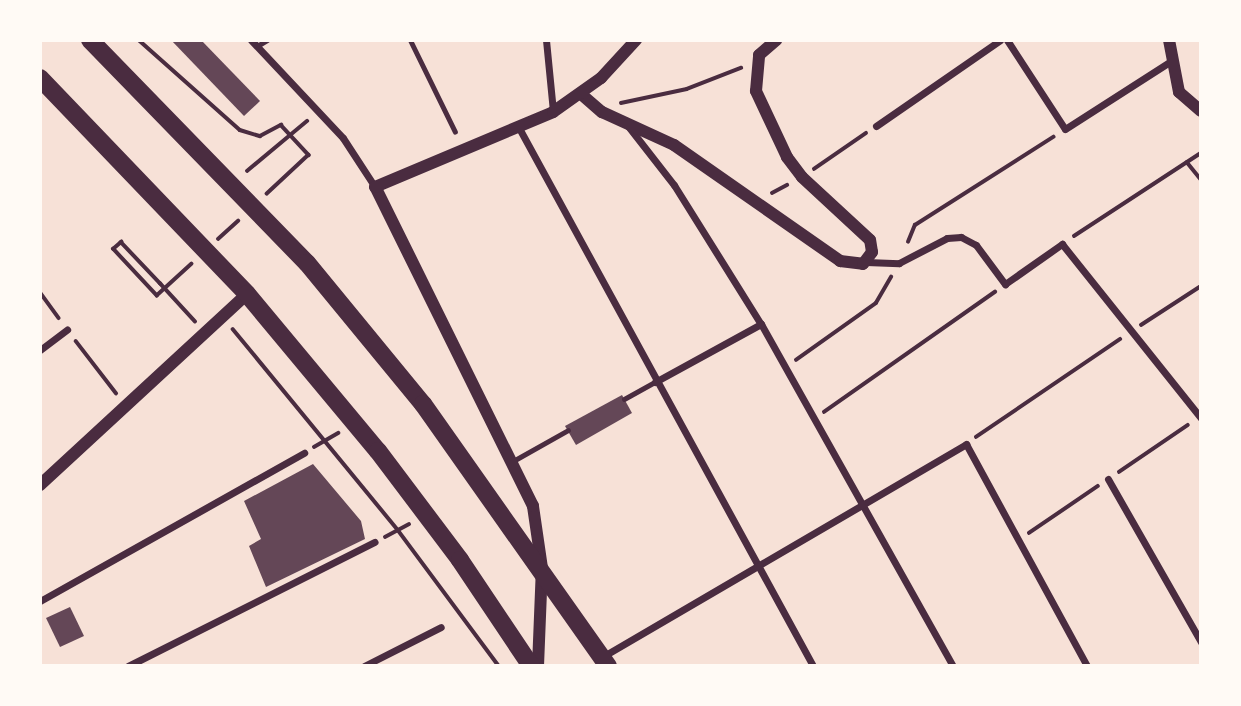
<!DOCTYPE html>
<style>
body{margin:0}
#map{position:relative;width:1241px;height:706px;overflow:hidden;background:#f7e1d7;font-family:"Titillium Web",sans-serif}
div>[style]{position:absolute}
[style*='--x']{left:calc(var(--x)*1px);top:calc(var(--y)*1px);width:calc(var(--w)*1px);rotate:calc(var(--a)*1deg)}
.building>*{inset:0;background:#644757}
.path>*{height:3.5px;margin:-1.75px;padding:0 1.75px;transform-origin:1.75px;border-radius:1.75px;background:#4a2c40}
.service>*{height:5px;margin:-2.5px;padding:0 2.5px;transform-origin:2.5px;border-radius:2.5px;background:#4a2c40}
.minor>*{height:7px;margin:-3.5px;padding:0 3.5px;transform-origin:3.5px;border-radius:3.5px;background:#4a2c40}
.tertiary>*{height:12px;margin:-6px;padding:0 6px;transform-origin:6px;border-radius:6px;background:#4a2c40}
.primary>*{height:18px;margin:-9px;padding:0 9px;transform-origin:9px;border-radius:9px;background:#4a2c40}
span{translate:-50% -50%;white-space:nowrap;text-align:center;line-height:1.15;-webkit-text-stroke:7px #fffaf5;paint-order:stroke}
.frame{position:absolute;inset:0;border:42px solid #fffaf5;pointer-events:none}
</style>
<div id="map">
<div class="building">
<i style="clip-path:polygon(171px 40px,201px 40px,260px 101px,244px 116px)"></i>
<i style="clip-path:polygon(622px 395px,632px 413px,576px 445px,565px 426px)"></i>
<i style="clip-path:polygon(313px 464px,361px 521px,365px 539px,266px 587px,249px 546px,261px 539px,244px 501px)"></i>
<i style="clip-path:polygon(70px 607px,84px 636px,60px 647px,46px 618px)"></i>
</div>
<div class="path">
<i style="--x:139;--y:40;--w:135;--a:41.7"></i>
<i style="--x:240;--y:130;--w:21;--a:17"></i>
<i style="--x:260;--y:136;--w:24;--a:-28"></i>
<i style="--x:281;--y:125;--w:41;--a:47"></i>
<i style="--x:309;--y:155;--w:57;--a:137.1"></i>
<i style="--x:621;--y:103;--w:67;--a:-12"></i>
<i style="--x:687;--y:89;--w:58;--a:-21.3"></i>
<i style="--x:1187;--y:162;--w:22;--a:51"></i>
<i style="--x:814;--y:169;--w:63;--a:-34.7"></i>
<i style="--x:247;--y:171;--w:78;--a:-39.8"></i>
<i style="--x:772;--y:193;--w:17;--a:-28"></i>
<i style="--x:1074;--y:236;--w:152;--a:-33.2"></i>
<i style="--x:218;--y:239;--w:27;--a:-42"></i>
<i style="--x:908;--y:242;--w:18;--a:-68"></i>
<i style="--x:915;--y:225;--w:164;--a:-32.5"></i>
<i style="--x:192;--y:264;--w:47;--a:137.6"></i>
<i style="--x:157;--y:296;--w:64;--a:-133.1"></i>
<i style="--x:113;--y:249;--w:11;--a:-41"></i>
<i style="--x:121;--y:242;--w:57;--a:46.4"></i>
<i style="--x:160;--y:283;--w:52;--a:47.4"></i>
<i style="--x:40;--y:292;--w:32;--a:54"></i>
<i style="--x:1141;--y:325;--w:72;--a:-33"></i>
<i style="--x:233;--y:329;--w:260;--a:50.6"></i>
<i style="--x:398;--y:530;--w:169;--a:53.4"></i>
<i style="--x:76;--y:341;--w:66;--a:52.4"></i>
<i style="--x:796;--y:360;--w:98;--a:-35.5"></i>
<i style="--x:876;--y:303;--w:30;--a:-60"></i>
<i style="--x:824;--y:412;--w:209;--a:-35.1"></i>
<i style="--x:976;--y:437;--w:174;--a:-34.2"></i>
<i style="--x:314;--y:447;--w:28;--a:-30"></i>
<i style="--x:1119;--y:472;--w:83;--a:-34.3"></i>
<i style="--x:1029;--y:533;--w:83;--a:-34.3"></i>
<i style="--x:385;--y:537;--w:27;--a:-28"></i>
</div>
<div class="service">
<i style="--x:410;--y:40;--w:102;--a:63.9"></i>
<i style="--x:257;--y:46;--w:12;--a:-31"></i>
<i style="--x:624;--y:399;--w:35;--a:-29"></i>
<i style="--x:513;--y:461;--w:63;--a:-29.4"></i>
</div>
<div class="minor">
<i style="--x:251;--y:40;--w:134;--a:46.8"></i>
<i style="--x:343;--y:138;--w:59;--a:56.9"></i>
<i style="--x:546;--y:40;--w:71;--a:84.4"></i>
<i style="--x:1007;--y:40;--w:106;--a:56.9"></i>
<i style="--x:1065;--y:129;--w:126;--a:-32.7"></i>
<i style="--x:628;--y:126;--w:75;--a:52.1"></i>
<i style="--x:674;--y:185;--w:164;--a:58"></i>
<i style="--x:761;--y:324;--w:392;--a:60.7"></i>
<i style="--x:876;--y:126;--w:151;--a:-34.7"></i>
<i style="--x:519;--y:128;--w:613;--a:61.34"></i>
<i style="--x:866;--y:262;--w:33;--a:2"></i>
<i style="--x:899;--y:263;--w:54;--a:-27.5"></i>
<i style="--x:947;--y:238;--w:14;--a:-4"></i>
<i style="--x:961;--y:237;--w:17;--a:28"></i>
<i style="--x:976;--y:245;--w:49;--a:53.4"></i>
<i style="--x:1005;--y:284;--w:70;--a:-35.1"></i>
<i style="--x:1062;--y:244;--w:223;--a:51.4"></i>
<i style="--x:40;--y:350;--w:34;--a:-37"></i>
<i style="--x:655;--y:382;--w:121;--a:-28.7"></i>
<i style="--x:1108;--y:479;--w:188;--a:60.3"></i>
<i style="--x:40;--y:601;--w:303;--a:-29.3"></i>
<i style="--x:602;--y:657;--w:422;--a:-30.3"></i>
<i style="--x:966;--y:444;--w:253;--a:61.4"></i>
<i style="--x:128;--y:666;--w:276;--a:-26.7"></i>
<i style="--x:364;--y:666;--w:86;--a:-26.9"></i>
</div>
<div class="tertiary">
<i style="--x:1169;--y:40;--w:53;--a:79.1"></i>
<i style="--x:1179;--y:92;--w:29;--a:41"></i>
<i style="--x:581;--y:94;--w:28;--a:41"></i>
<i style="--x:602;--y:112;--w:79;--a:24.6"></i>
<i style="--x:674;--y:145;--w:203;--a:34.9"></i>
<i style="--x:840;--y:261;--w:23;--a:7"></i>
<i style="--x:863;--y:264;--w:15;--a:-53"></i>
<i style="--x:872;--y:252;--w:12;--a:-99"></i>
<i style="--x:870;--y:240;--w:93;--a:-137.2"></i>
<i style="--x:802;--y:177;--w:25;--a:-127"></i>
<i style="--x:787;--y:157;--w:73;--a:-115.2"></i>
<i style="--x:756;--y:91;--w:36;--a:-85"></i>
<i style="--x:759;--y:55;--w:23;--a:-41"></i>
<i style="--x:40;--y:485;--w:282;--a:-42.7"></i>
<i style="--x:538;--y:666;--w:98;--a:-87.7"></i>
<i style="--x:542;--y:568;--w:63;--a:-98.3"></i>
<i style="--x:533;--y:506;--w:356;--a:-116.3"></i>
<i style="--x:375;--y:187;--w:193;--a:-22.8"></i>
<i style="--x:553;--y:112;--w:59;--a:-35.3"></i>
<i style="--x:601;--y:78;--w:52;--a:-47.4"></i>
</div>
<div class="primary">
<i style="--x:90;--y:40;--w:311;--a:45.8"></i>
<i style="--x:307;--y:263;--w:183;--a:50.6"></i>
<i style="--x:423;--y:404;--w:321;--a:54.8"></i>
<i style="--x:40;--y:78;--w:299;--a:46.2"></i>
<i style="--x:247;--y:294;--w:204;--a:50.2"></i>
<i style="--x:378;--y:451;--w:136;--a:53"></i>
<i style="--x:460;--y:560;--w:128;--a:56.2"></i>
</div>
<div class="frame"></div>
</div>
